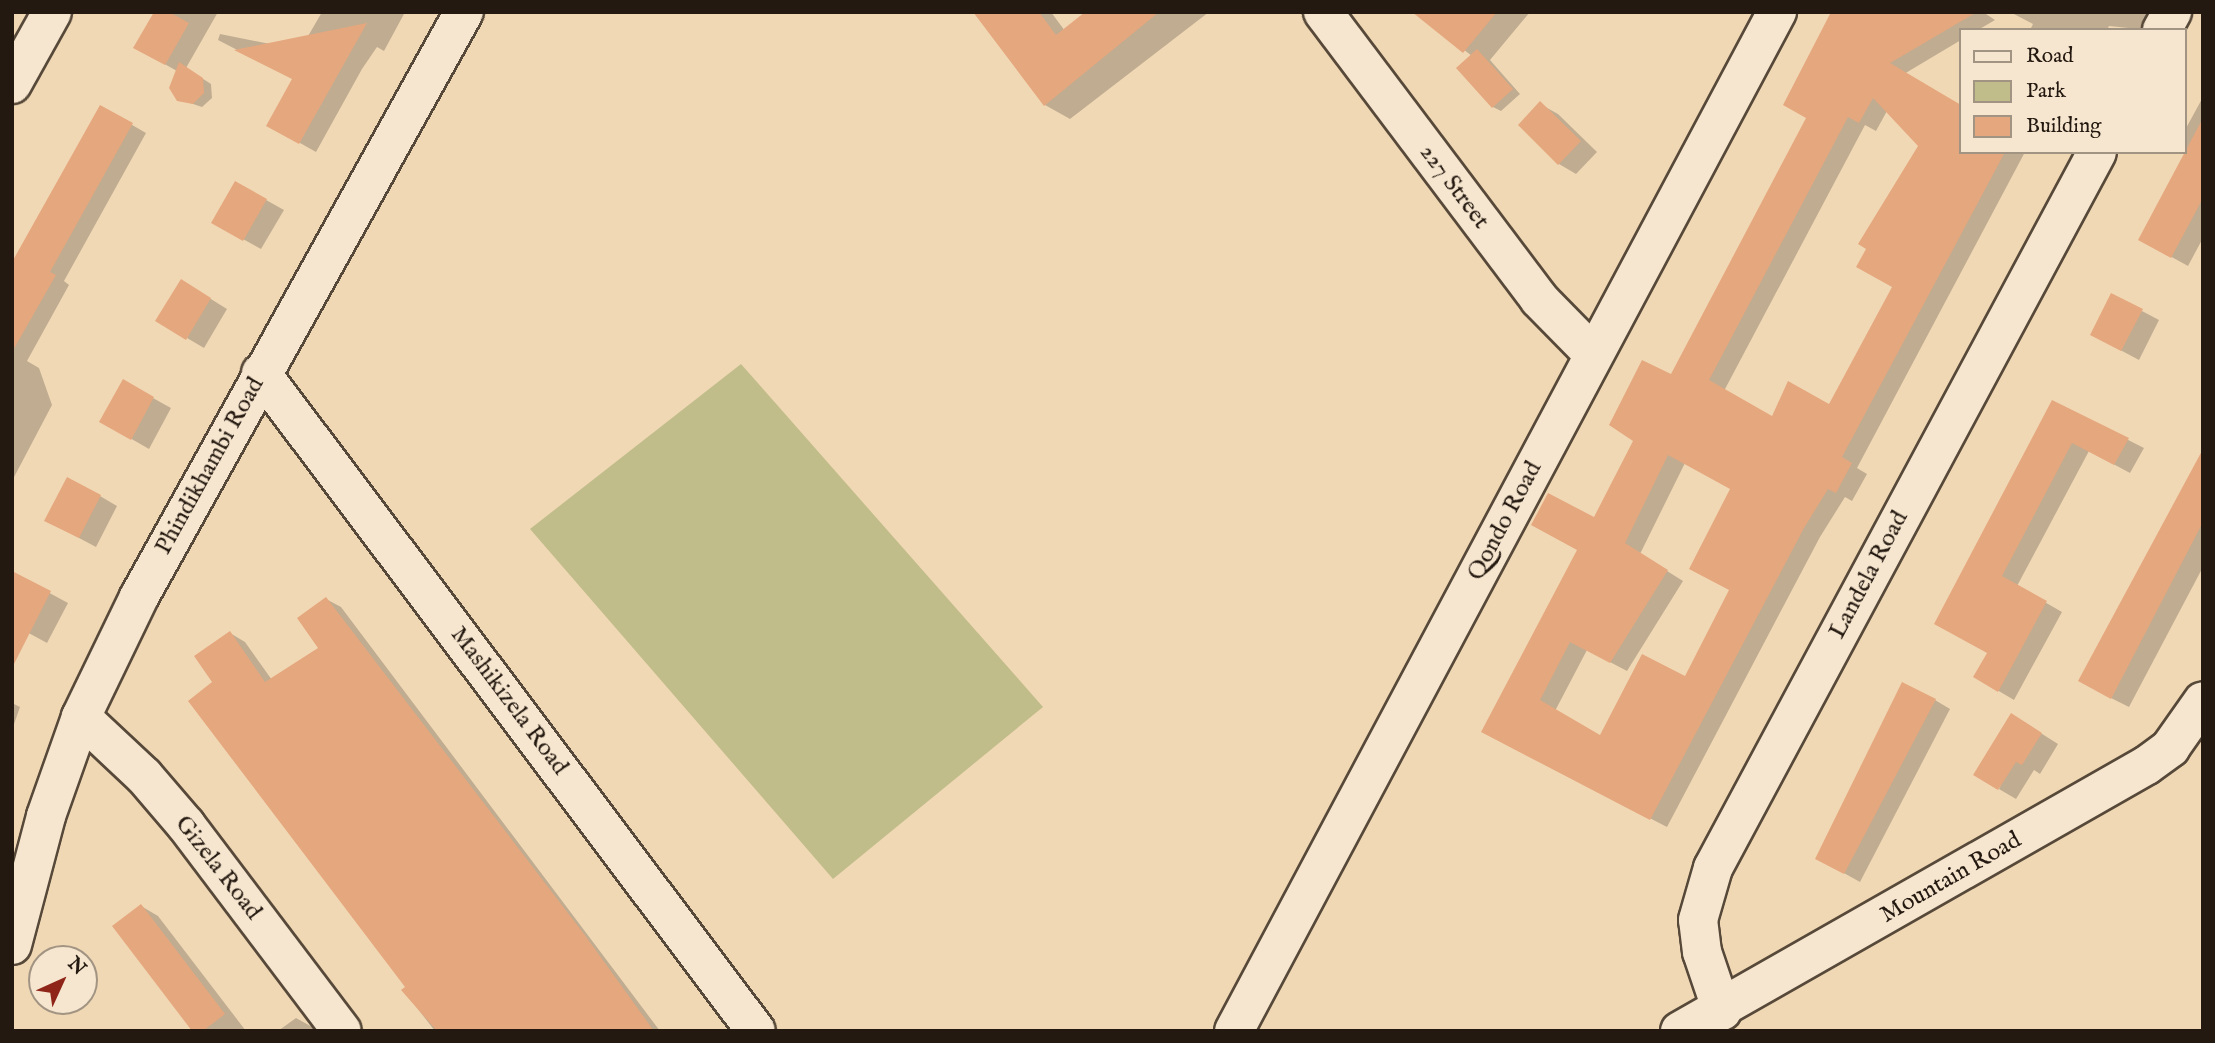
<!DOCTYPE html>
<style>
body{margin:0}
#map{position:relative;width:2215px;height:1043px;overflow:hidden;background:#f1d8b5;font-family:"IM FELL English",serif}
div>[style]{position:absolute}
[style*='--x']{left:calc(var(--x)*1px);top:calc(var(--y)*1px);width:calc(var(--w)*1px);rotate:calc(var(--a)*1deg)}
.green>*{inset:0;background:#c0bd8a}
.shadow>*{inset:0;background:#0003}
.building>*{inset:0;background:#e5a77e}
.roads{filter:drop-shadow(2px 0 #574939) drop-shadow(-2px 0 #574939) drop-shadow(0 2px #574939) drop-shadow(0 -2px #574939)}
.minor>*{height:38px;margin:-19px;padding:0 19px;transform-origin:19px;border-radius:19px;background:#f6e6cf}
.tertiary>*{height:38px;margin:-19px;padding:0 19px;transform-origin:19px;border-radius:19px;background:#f6e6cf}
span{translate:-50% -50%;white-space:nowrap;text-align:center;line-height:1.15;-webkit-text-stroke:7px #f6e6cf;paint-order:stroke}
.street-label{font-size:24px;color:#241910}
.frame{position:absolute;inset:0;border:14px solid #241910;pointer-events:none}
.legend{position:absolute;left:1959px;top:28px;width:228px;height:126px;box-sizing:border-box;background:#f6e6cf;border:2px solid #a29483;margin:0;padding:9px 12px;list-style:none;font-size:21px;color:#241910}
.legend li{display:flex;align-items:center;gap:14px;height:35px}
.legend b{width:35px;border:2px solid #a29483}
.north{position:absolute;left:28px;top:945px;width:70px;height:70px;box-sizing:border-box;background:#f6e6cf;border:2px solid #a29483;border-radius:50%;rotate:45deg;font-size:19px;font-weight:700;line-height:28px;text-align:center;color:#241910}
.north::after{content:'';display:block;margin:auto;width:24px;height:32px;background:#8f2418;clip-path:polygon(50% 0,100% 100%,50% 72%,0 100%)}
</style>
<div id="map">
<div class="green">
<i style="clip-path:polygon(741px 364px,1043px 707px,833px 879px,530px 529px)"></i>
</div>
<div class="shadow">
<i style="clip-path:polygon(155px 12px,218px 12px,186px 68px,211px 84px,212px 98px,202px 107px,178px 99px,177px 71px,136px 48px)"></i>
<i style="clip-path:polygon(322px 12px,404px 14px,384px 51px,377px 47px,362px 69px,316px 152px,268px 125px,293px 79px,218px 40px,220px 34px,300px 50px)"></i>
<i style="clip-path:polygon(975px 12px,1051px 12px,1065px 31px,1088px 12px,1209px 12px,1070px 119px,1045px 105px)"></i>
<i style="clip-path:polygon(1438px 12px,1530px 12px,1490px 60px,1520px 94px,1501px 111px,1493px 107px,1472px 56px,1429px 23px)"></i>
<i style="clip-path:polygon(evenodd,1832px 12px,1983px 12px,1995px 20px,1978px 30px,1961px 30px,1961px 40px,1904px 74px,1961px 107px,1961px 152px,2025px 152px,1857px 468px,1867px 474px,1852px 501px,1845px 497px,1820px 537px,1667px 827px,1500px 741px,1595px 520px,1808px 118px,1832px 12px,1887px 111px,1920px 145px,1894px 287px,1830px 406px,1773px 419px,1724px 391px,1865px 125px,1876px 131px,1887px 111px,1832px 12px,1685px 463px,1732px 488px,1731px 590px,1686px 678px,1601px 737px,1555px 711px,1587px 650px,1627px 671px,1683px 581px,1640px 554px,1685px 463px)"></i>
<i style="clip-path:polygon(2010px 12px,2153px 12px,2147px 30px,2109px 26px,2107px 30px,2030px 30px,2033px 24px)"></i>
<i style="clip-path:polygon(2203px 97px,2203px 238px,2188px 266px,2157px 249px,2185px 152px,2185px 130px)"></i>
<i style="clip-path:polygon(1540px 104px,1558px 114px,1597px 152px,1576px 174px,1559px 164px)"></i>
<i style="clip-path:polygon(101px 107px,146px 133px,64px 281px,69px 285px,27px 361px,39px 368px,52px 405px,12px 481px,12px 268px)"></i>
<i style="clip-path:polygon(236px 183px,284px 210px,261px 249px,214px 223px)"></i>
<i style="clip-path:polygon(198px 291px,227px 309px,204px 348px,187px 338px)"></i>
<i style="clip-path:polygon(2142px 311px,2159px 320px,2139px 360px,2109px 344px)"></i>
<i style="clip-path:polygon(124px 382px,171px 408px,149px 449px,102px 422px)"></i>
<i style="clip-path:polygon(2053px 402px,2144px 448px,2130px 473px,2089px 451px,2017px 586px,2062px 612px,2014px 700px,1975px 677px,1989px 652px,1936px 623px)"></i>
<i style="clip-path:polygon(2203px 480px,2203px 567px,2129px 707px,2097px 691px)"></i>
<i style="clip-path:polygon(100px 496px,117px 506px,96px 547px,64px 530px)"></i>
<i style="clip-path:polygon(20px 577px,68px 603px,47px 643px,12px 624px)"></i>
<i style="clip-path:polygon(326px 599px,341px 607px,660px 1031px,435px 1031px,403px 990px,408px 987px,215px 682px,230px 633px,245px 642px,272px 680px,321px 648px)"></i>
<i style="clip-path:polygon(1935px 700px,1950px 709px,1860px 882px,1833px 867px)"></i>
<i style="clip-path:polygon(12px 703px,20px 707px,12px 730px)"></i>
<i style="clip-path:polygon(2028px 725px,2058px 744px,2040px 774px,2034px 770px,2016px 799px,1999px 789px)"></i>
<i style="clip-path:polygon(141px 906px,158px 916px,246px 1031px,193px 1031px)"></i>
<i style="clip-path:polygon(296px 1018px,314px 1028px,316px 1031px,278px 1031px)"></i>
</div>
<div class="building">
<i style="clip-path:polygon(154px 12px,169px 12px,189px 23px,165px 65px,133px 48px)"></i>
<i style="clip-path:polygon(973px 12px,1039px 12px,1056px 35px,1085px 12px,1159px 12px,1044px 106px)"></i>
<i style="clip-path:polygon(1412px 12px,1497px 12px,1463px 53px)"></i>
<i style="clip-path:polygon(evenodd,1831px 12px,1977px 12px,1890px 63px,1961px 105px,1961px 152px,2005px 152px,1842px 457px,1852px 463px,1836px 493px,1828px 489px,1804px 528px,1650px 820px,1481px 732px,1577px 550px,1531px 525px,1548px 493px,1594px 517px,1633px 441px,1609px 425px,1642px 360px,1671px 374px,1806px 118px,1783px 105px,1831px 12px,1873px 98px,1918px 146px,1858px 244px,1866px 249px,1856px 267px,1892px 287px,1829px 404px,1788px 381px,1772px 416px,1709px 380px,1848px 117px,1859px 123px,1873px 98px,1831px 12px,1668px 455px,1730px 489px,1689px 569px,1729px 590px,1685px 676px,1642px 654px,1600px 735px,1540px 700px,1570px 642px,1610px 663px,1668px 570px,1625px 543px,1668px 455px)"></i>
<i style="clip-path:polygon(367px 23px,299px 144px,266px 126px,292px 79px,234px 50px)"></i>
<i style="clip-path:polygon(1477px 49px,1513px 89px,1492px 108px,1456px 68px)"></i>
<i style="clip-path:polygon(179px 62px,203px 78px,204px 93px,193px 104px,177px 101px,169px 88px)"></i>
<i style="clip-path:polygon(1540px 101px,1581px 141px,1558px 165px,1518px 125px)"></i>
<i style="clip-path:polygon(100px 105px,133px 123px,50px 272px,56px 275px,12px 352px,12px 262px)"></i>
<i style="clip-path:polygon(2203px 118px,2203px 198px,2171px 258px,2138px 240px)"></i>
<i style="clip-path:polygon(235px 181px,267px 199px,243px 241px,211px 223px)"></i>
<i style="clip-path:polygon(181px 279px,211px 298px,186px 340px,155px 321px)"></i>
<i style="clip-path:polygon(2111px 293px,2143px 309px,2121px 351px,2090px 335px)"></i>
<i style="clip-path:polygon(123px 379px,154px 397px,131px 440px,99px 422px)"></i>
<i style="clip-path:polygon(2052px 400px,2129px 438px,2114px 465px,2072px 443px,2002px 576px,2047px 601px,1998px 692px,1973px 677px,1987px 653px,1934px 624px)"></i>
<i style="clip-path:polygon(2203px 449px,2203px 522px,2111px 699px,2078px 681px)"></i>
<i style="clip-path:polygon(67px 477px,101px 495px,79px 538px,44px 521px)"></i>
<i style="clip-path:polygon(12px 571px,51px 591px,12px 668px)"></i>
<i style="clip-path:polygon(326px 597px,584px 934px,654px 1031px,437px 1031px,401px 990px,405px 987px,188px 701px,212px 682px,194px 656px,230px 631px,265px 682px,318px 648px,297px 618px)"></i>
<i style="clip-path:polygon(1902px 682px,1936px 699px,1844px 874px,1815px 859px)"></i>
<i style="clip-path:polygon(2011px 713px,2042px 733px,2022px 765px,2016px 762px,1998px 790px,1973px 775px)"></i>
<i style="clip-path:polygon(141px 904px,225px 1014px,203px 1031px,192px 1031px,112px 926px)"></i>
</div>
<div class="roads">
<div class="minor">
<i style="--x:1323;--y:12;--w:359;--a:53"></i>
<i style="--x:1539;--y:299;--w:77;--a:45.5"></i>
<i style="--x:2162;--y:30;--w:21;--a:-61"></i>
<i style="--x:261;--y:373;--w:823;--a:53.05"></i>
<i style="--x:81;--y:717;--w:86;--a:43.1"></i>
<i style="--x:144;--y:776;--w:65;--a:49.4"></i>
<i style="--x:186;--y:825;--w:258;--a:52.9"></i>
<i style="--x:12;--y:945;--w:133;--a:-75.2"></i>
<i style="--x:46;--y:816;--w:105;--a:-70.5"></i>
<i style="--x:81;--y:717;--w:133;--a:-64.2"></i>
<i style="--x:139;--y:597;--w:669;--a:-60.95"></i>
<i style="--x:1722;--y:1011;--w:62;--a:-108.7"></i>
<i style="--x:1702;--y:952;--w:32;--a:-97"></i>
<i style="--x:1698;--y:920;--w:54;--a:-73.9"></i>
<i style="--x:1713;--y:868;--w:812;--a:-61.79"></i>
<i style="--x:1234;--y:1031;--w:1155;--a:-61.95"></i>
<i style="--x:1680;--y:1031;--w:537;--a:-29.67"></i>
<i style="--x:2147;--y:765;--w:29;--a:-36"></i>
<i style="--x:2170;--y:748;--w:57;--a:-54.9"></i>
</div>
<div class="tertiary">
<i style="--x:12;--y:84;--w:82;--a:-60.9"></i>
</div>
</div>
<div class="street-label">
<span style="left:1454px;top:187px;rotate:53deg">227 Street</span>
<span style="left:210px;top:466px;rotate:-61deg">Phindikhambi Road</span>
<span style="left:1505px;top:521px;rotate:-62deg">Qondo Road</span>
<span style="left:1869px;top:575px;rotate:-62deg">Landela Road</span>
<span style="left:509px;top:701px;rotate:53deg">Mashikizela Road</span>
<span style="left:218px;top:868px;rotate:52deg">Gizela Road</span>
<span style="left:1951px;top:878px;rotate:-30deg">Mountain Road</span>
</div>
<div class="frame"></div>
<ul class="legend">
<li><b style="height:9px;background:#f6e6cf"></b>Road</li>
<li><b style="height:19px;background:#c0bd8a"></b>Park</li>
<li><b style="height:19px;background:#e5a77e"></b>Building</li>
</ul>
<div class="north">N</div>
</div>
